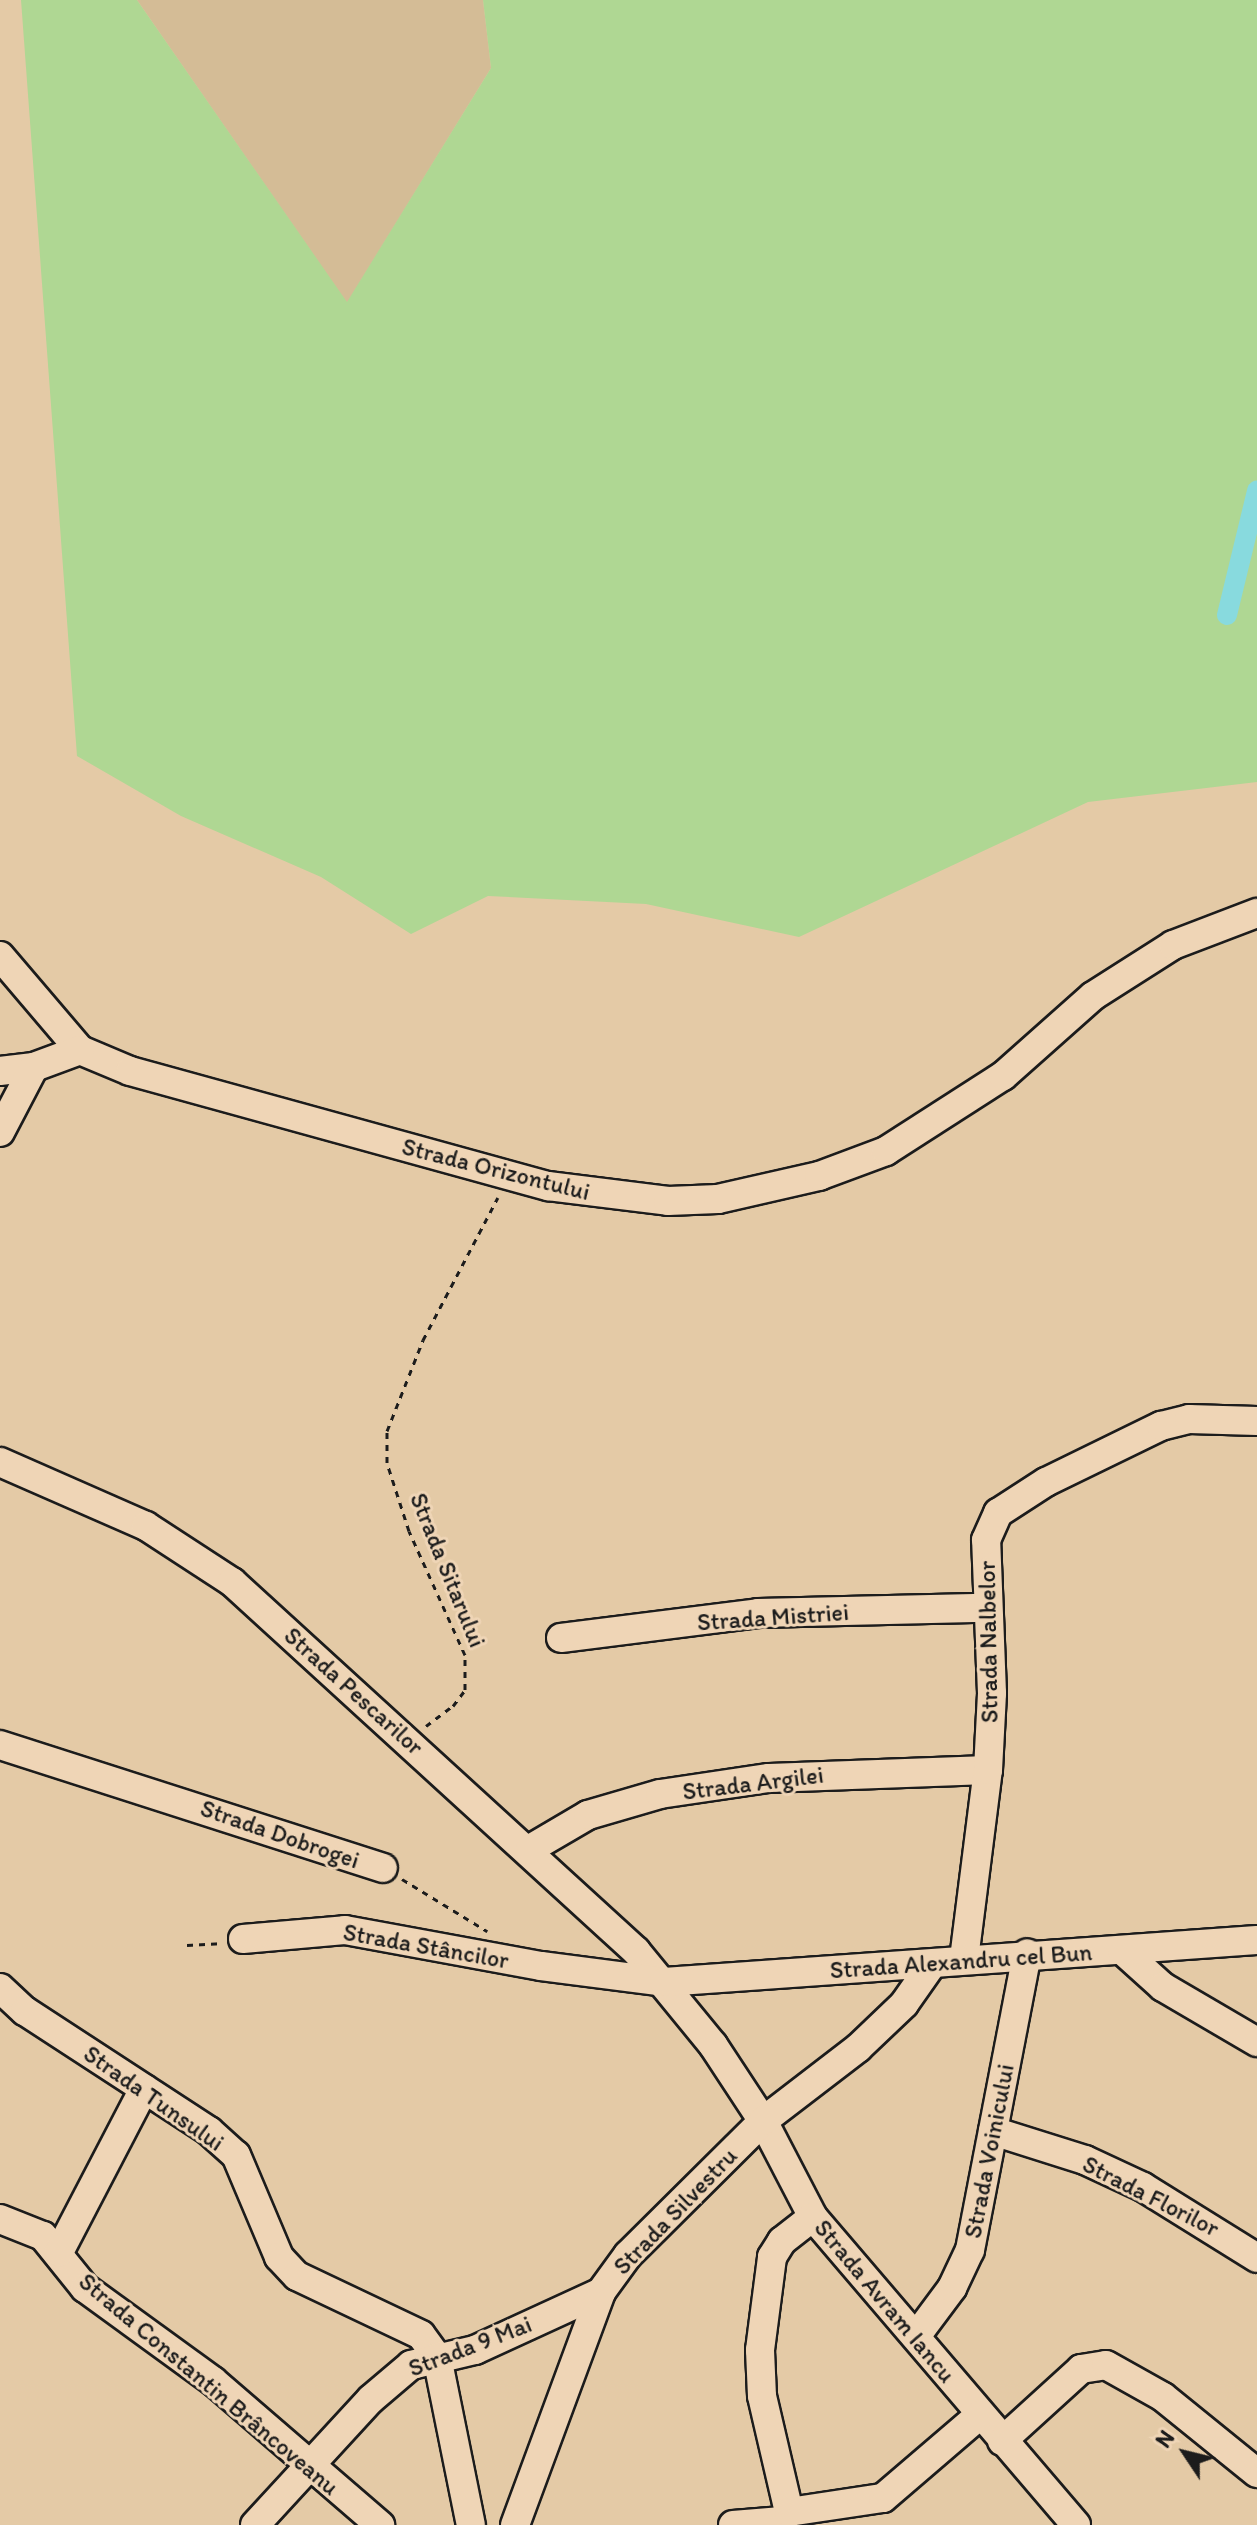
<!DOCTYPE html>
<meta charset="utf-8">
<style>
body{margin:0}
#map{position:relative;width:1257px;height:2525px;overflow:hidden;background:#e4caa6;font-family:Itim,sans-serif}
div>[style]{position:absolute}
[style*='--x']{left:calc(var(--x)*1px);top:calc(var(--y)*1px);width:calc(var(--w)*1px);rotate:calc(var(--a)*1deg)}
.built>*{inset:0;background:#d4bc96}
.green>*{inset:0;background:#afd793}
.canal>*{height:20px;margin:-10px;padding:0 10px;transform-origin:10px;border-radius:10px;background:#88dade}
.path>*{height:3px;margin-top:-1.5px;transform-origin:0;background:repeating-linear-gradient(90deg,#1c1c1c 0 6px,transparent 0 12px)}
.roads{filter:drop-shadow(2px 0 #1c1c1c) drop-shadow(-2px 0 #1c1c1c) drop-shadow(0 2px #1c1c1c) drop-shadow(0 -2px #1c1c1c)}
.minor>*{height:28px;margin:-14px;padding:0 14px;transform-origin:14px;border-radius:14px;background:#efd5b6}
span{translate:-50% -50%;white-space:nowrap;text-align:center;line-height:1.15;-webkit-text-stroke:6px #efd5b6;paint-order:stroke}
.street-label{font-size:24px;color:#1c1c1c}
.north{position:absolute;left:1145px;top:2413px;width:80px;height:80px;-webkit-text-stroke:6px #efd5b6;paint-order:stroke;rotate:305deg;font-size:22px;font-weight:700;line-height:32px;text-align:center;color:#1c1c1c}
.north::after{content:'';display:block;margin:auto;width:28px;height:36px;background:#1c1c1c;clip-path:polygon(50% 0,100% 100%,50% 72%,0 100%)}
</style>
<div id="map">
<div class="built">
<i style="clip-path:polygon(137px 0,483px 0,491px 68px,347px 303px)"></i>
</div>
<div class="green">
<i style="clip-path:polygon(21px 0,137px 0,347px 302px,491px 68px,483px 0,1257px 0,1257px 782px,1088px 802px,799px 937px,646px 904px,488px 896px,411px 934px,321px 877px,181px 816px,77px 756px)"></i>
</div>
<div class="canal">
<i style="--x:1227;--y:615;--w:128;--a:-76.4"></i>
</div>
<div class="path">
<i style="--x:426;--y:1726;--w:34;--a:-37"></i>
<i style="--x:453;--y:1706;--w:20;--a:-53"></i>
<i style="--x:465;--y:1690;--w:35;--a:-90"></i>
<i style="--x:465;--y:1655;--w:136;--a:-114.3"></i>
<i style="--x:409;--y:1531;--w:71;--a:-107.9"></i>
<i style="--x:387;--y:1463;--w:32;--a:-90"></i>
<i style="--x:387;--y:1431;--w:98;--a:-68.4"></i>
<i style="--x:423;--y:1340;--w:161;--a:-62.3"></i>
<i style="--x:402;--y:1879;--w:100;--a:31.5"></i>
<i style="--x:187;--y:1945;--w:33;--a:-3"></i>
</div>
<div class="roads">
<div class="minor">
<i style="--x:0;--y:956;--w:123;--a:49.6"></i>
<i style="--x:80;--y:1050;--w:54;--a:22.8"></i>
<i style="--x:130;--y:1071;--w:434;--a:15.4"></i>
<i style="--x:548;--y:1186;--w:121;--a:7.1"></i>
<i style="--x:668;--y:1201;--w:50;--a:-2.3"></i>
<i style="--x:718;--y:1199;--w:104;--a:-12.8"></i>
<i style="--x:819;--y:1176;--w:72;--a:-20.5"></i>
<i style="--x:886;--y:1151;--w:139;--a:-32.7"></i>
<i style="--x:1003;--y:1076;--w:120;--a:-41.6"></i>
<i style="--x:1093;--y:996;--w:95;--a:-32.5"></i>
<i style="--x:1173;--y:945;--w:90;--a:-20.9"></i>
<i style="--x:0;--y:1071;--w:34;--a:-7"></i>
<i style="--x:34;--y:1067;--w:49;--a:-20.3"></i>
<i style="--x:0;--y:1132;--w:73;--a:-62.4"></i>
<i style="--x:0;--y:1462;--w:159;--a:23.7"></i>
<i style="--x:146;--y:1526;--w:103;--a:33.1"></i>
<i style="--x:232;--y:1582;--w:547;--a:42.41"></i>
<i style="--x:636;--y:1951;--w:122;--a:50.7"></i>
<i style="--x:713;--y:2045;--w:91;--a:56.7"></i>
<i style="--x:763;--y:2121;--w:108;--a:62.5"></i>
<i style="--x:813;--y:2217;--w:405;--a:49.5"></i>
<i style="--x:561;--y:1638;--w:199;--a:-7.2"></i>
<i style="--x:758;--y:1613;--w:227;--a:-1.3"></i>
<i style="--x:0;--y:1745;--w:402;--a:17.8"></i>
<i style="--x:530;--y:1849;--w:67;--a:-30.4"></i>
<i style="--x:588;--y:1815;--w:75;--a:-16.3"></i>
<i style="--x:660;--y:1794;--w:110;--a:-8.4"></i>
<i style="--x:769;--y:1778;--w:219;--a:-2.1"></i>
<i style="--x:243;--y:1939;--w:102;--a:-5"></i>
<i style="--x:345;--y:1930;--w:199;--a:10.4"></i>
<i style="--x:541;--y:1966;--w:124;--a:7.4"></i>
<i style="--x:664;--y:1982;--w:594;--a:-4.05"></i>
<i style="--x:1122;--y:1950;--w:55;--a:42.1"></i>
<i style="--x:1163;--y:1987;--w:109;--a:30.3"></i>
<i style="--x:964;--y:1959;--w:191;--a:-82.8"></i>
<i style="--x:988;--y:1770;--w:77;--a:-87"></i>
<i style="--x:992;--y:1693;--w:153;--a:-92.2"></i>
<i style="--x:986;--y:1540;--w:30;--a:-66"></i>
<i style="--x:998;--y:1513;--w:57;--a:-32.9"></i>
<i style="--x:1046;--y:1482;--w:128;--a:-26"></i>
<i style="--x:1161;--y:1426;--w:29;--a:-14"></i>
<i style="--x:1189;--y:1419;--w:68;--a:1.7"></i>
<i style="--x:0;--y:1988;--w:34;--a:43"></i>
<i style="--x:25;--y:2011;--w:220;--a:33.1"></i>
<i style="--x:209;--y:2131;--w:36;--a:42"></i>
<i style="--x:236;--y:2155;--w:111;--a:67.1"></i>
<i style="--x:279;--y:2257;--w:26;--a:47"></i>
<i style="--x:297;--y:2276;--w:137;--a:25.4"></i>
<i style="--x:421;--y:2335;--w:27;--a:54"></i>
<i style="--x:437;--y:2357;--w:171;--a:78.6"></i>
<i style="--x:993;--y:2131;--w:96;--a:17.5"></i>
<i style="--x:1085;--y:2160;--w:64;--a:25"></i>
<i style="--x:1143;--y:2187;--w:134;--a:31.9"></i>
<i style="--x:0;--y:2219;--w:46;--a:21.6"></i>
<i style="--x:43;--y:2236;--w:67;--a:51.1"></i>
<i style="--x:85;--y:2288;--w:158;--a:36"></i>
<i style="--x:213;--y:2381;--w:221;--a:40.8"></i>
<i style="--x:59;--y:2252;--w:184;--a:-62.5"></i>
<i style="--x:917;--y:2335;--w:59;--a:-53.3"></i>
<i style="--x:952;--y:2288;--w:42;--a:-64.7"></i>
<i style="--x:970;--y:2250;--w:302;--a:-79.1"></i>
<i style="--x:1002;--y:2441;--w:107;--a:-42.3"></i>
<i style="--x:1081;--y:2369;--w:25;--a:-9"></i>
<i style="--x:1106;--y:2365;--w:65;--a:29.3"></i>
<i style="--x:1163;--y:2397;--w:121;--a:39"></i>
<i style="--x:789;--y:2512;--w:119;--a:-103.1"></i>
<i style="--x:762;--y:2396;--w:46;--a:-92.5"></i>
<i style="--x:760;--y:2350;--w:94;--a:-82.6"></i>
<i style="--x:772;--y:2257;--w:19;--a:-58"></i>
<i style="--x:782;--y:2241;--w:39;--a:-38"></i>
<i style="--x:255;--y:2525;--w:171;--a:-47.4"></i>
<i style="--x:371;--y:2399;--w:52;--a:-40.4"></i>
<i style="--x:411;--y:2365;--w:66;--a:-13.2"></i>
<i style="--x:475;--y:2350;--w:139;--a:-24.7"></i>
<i style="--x:515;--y:2525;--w:248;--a:-69.7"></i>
<i style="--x:601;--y:2292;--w:46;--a:-53.9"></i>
<i style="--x:628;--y:2255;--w:190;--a:-44.8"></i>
<i style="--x:763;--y:2121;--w:120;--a:-37.5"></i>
<i style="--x:858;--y:2048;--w:64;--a:-43.7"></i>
<i style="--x:904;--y:2004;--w:49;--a:-55"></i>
<i style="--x:733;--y:2525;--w:49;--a:-4.7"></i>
<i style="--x:782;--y:2521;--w:11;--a:-52"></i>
<i style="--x:789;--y:2512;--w:95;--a:-8.5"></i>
<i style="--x:883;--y:2498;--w:128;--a:-40.6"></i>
</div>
</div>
<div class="street-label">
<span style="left:496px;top:1169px;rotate:14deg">Strada Orizontului</span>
<span style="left:448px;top:1570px;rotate:68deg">Strada Sitarului</span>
<span style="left:773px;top:1617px;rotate:-4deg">Strada Mistriei</span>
<span style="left:988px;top:1642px;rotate:-91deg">Strada Nalbelor</span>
<span style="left:354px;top:1691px;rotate:42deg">Strada Pescarilor</span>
<span style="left:753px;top:1783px;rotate:-7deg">Strada Argilei</span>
<span style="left:280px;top:1834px;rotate:19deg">Strada Dobrogei</span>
<span style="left:426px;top:1946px;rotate:10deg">Strada Stâncilor</span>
<span style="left:961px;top:1961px;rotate:-4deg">Strada Alexandru cel Bun</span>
<span style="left:154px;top:2098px;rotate:35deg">Strada Tunsului</span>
<span style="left:989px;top:2151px;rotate:-79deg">Strada Voinicului</span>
<span style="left:1151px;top:2196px;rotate:27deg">Strada Florilor</span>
<span style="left:675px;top:2211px;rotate:-46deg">Strada Silvestru</span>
<span style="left:885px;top:2301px;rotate:50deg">Strada Avram Iancu</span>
<span style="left:470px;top:2346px;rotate:-21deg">Strada 9 Mai</span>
<span style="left:209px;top:2384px;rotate:40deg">Strada Constantin Brâncoveanu</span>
</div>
<div class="north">N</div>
</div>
